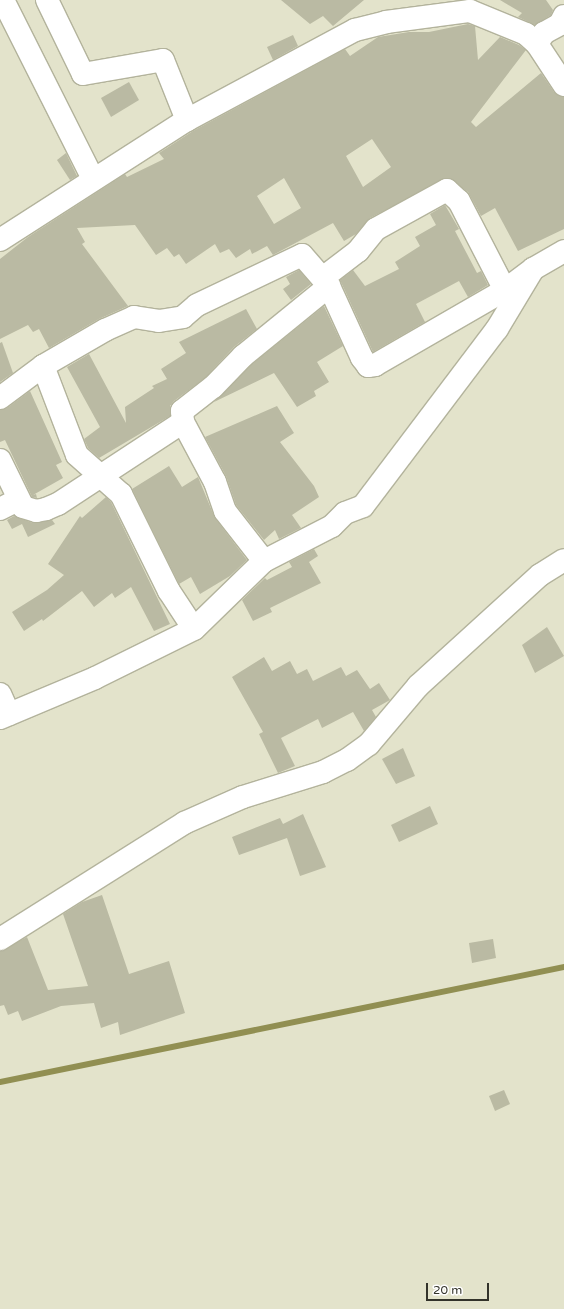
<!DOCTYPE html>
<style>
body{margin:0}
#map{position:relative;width:564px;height:1309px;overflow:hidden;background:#e3e3cb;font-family:"Varela Round",sans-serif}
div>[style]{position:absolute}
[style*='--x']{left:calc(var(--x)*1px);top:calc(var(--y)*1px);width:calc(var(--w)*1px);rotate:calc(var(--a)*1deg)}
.stream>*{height:6px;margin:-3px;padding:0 3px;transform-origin:3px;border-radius:3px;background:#918f52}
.building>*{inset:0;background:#babaa3}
.roads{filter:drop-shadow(1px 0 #b3b39c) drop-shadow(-1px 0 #b3b39c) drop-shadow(0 1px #b3b39c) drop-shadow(0 -1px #b3b39c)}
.street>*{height:22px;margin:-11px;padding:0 11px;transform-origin:11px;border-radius:11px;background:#fff}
span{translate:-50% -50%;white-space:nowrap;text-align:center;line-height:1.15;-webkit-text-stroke:3.5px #fff;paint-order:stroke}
.scale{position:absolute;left:426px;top:1283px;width:63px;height:18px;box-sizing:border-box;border:2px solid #33332a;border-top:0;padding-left:5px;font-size:12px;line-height:14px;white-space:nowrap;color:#33332a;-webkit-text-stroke:3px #fff;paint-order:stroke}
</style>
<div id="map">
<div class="stream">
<i style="--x:0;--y:1082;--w:576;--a:-11.52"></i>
</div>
<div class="building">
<i style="clip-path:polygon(281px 0,364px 0,333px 26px,323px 16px,310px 24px)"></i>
<i style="clip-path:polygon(500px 0,546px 0,553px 10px,551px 15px,535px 25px,518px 17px,522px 13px)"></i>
<i style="clip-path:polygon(evenodd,468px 24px,475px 26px,478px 60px,500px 37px,519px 45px,526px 50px,471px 122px,476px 127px,541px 73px,554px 92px,564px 97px,564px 229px,518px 251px,495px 208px,481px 216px,468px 192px,448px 178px,370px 218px,356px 234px,344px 241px,333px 223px,273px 255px,267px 246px,252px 254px,250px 249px,236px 258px,229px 249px,220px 253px,215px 244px,186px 264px,179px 254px,174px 257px,167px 248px,156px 255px,135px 225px,77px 228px,85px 242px,82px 244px,128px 306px,99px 319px,49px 348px,39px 329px,33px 332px,28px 325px,0 339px,0 259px,28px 237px,125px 174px,127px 177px,164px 159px,159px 153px,193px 131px,345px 49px,350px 56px,378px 37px,409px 32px,429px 32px,468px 24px,372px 139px,391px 167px,363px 187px,346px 156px,372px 139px,468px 24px,284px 178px,301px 208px,274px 224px,257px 196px,284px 178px)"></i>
<i style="clip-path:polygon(293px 35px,298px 46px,273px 60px,267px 47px)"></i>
<i style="clip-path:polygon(129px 82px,139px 100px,111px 117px,101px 98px)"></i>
<i style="clip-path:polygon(66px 153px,77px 176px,70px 180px,57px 160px)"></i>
<i style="clip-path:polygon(445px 205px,459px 229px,455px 231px,477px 273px,481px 271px,488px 285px,468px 297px,459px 281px,416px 304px,425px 322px,373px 352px,340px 280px,353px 270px,365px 286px,399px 269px,395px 262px,420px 246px,415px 237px,436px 225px,430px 214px)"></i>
<i style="clip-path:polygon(299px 270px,311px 284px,291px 300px,283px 289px,290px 284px,286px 277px)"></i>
<i style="clip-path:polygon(324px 306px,343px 346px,317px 362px,329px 382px,314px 391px,316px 396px,297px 407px,274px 373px,214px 402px,251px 365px)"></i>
<i style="clip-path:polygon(246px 309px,257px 329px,234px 347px,205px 378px,174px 401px,170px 406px,170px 416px,99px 458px,88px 448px,84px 439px,100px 427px,67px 367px,89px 354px,126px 423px,125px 407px,154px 388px,152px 386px,167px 379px,161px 369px,186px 353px,179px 342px)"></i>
<i style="clip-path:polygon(2px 342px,13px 373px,0 382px,0 343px)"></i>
<i style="clip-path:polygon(30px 391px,62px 462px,56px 465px,63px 478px,33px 495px,36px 494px,37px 498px,32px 497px,5px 440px,0 442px,0 410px,7px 408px)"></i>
<i style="clip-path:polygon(277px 406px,294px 433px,280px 442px,314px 486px,319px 497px,292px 515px,301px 528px,279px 539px,275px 530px,264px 540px,236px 505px,226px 476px,205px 437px)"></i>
<i style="clip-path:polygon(169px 466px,182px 487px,198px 477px,215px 518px,247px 560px,230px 576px,200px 594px,191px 577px,179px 584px,132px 489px)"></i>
<i style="clip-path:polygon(106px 497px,111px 502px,170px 624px,154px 631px,131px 587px,115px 598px,112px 593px,94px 607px,82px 591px,43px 621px,42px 619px,24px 631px,12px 612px,47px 590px,64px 575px,48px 564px,80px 516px,82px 518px)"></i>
<i style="clip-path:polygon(14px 516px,33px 523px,52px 520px,55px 524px,28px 537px,22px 524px,12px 529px,7px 520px)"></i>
<i style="clip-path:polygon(314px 549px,318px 556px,309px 562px,321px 583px,270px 608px,272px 612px,253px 621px,242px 600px,265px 578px,267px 580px,292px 567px,289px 562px)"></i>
<i style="clip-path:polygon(547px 627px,564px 656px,535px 673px,522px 645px)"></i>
<i style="clip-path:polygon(264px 657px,272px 671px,290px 661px,297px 674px,307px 669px,313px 681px,341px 667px,346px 676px,357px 670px,370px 689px,379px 683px,390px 700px,372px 710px,376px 717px,364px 731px,353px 712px,322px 728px,318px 719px,281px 738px,295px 766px,278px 773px,259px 734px,263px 732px,232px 677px)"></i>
<i style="clip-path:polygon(403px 748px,415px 776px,396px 784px,382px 759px)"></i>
<i style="clip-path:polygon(430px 806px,438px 824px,399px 842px,391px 825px)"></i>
<i style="clip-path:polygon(303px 814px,326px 867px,300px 876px,287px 838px,239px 855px,232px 837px,280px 818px,283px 824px)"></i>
<i style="clip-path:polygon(102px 895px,129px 974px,169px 961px,185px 1013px,120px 1035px,118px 1022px,101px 1028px,94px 1003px,61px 1006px,22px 1021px,18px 1011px,8px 1015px,4px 1005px,0 1006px,0 951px,27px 937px,48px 990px,88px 986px,63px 914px,82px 902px)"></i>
<i style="clip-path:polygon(493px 939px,496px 958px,472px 963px,469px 943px)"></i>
<i style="clip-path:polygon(504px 1090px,510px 1104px,495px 1111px,489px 1096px)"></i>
</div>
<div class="roads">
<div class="street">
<i style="--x:3;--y:0;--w:200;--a:63.3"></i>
<i style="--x:47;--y:0;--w:82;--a:64.1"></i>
<i style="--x:83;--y:74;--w:81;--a:-9.9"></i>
<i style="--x:163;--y:60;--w:65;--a:68.2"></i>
<i style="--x:537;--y:44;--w:13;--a:-58"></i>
<i style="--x:544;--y:33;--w:18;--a:-29"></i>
<i style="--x:560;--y:24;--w:9;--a:-63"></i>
<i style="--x:0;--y:240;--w:222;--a:-32.7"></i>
<i style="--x:187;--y:120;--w:191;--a:-28.2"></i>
<i style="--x:355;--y:30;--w:32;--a:-14"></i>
<i style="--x:386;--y:22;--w:85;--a:-7.5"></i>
<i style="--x:470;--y:11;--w:61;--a:22.3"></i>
<i style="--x:526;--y:34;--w:15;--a:42"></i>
<i style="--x:537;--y:44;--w:49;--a:56.6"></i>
<i style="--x:324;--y:277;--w:43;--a:-37.4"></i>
<i style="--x:358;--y:251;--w:28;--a:-51"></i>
<i style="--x:376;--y:229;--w:81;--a:-28.8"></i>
<i style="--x:447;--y:190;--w:16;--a:43"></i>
<i style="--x:459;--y:201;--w:100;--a:62.7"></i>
<i style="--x:43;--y:366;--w:95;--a:69.1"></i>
<i style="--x:77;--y:455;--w:59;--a:41.6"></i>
<i style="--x:121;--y:494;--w:108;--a:63.7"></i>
<i style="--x:169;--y:591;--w:45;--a:56.7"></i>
<i style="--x:0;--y:398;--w:54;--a:-36.7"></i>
<i style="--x:43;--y:366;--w:72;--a:-30.1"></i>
<i style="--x:105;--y:330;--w:32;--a:-24"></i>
<i style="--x:134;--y:317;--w:25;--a:9"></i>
<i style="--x:159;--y:321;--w:24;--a:-9"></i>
<i style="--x:183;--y:317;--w:18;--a:-41"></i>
<i style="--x:197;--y:305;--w:116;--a:-25.5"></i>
<i style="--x:302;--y:255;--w:41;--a:48.9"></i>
<i style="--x:329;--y:286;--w:79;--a:65.4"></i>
<i style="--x:362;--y:358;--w:10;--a:53"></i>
<i style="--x:368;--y:366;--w:7;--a:-8"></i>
<i style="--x:375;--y:365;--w:150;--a:-30"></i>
<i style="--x:505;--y:290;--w:35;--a:-37"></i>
<i style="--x:533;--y:269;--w:36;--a:-30"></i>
<i style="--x:0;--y:460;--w:52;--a:63.9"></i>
<i style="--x:23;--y:507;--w:14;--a:17"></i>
<i style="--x:36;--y:511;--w:10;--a:-11"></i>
<i style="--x:46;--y:509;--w:13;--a:-23"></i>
<i style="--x:58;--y:504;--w:149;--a:-33.3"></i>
<i style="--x:0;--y:509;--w:20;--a:-27"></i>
<i style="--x:264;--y:561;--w:63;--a:-128"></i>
<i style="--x:225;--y:511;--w:31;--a:-109"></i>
<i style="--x:215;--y:482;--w:68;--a:-118.1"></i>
<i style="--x:183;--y:422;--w:11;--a:-95"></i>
<i style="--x:182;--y:411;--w:39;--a:-38"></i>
<i style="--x:213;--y:387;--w:43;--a:-45.9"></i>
<i style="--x:243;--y:356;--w:111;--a:-39.1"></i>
<i style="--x:0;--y:694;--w:22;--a:66"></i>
<i style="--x:0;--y:718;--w:103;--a:-22.8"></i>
<i style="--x:95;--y:678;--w:110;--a:-26.3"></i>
<i style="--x:194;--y:629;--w:98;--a:-44.2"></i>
<i style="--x:264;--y:561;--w:76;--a:-27.2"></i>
<i style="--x:332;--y:526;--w:18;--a:-45"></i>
<i style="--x:345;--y:513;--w:19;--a:-21"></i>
<i style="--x:363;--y:506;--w:222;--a:-52.9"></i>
<i style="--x:497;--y:329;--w:70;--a:-59"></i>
<i style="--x:0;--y:939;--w:218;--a:-32.2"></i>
<i style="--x:184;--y:823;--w:64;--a:-23.8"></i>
<i style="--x:243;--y:797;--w:84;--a:-17.4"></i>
<i style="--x:323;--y:772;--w:27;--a:-27"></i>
<i style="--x:347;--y:760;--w:27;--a:-36"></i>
<i style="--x:369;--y:744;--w:76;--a:-49.8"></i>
<i style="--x:418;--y:686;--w:165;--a:-42.3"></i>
<i style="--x:540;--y:575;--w:28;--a:-32"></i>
</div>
</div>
<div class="scale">20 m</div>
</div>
